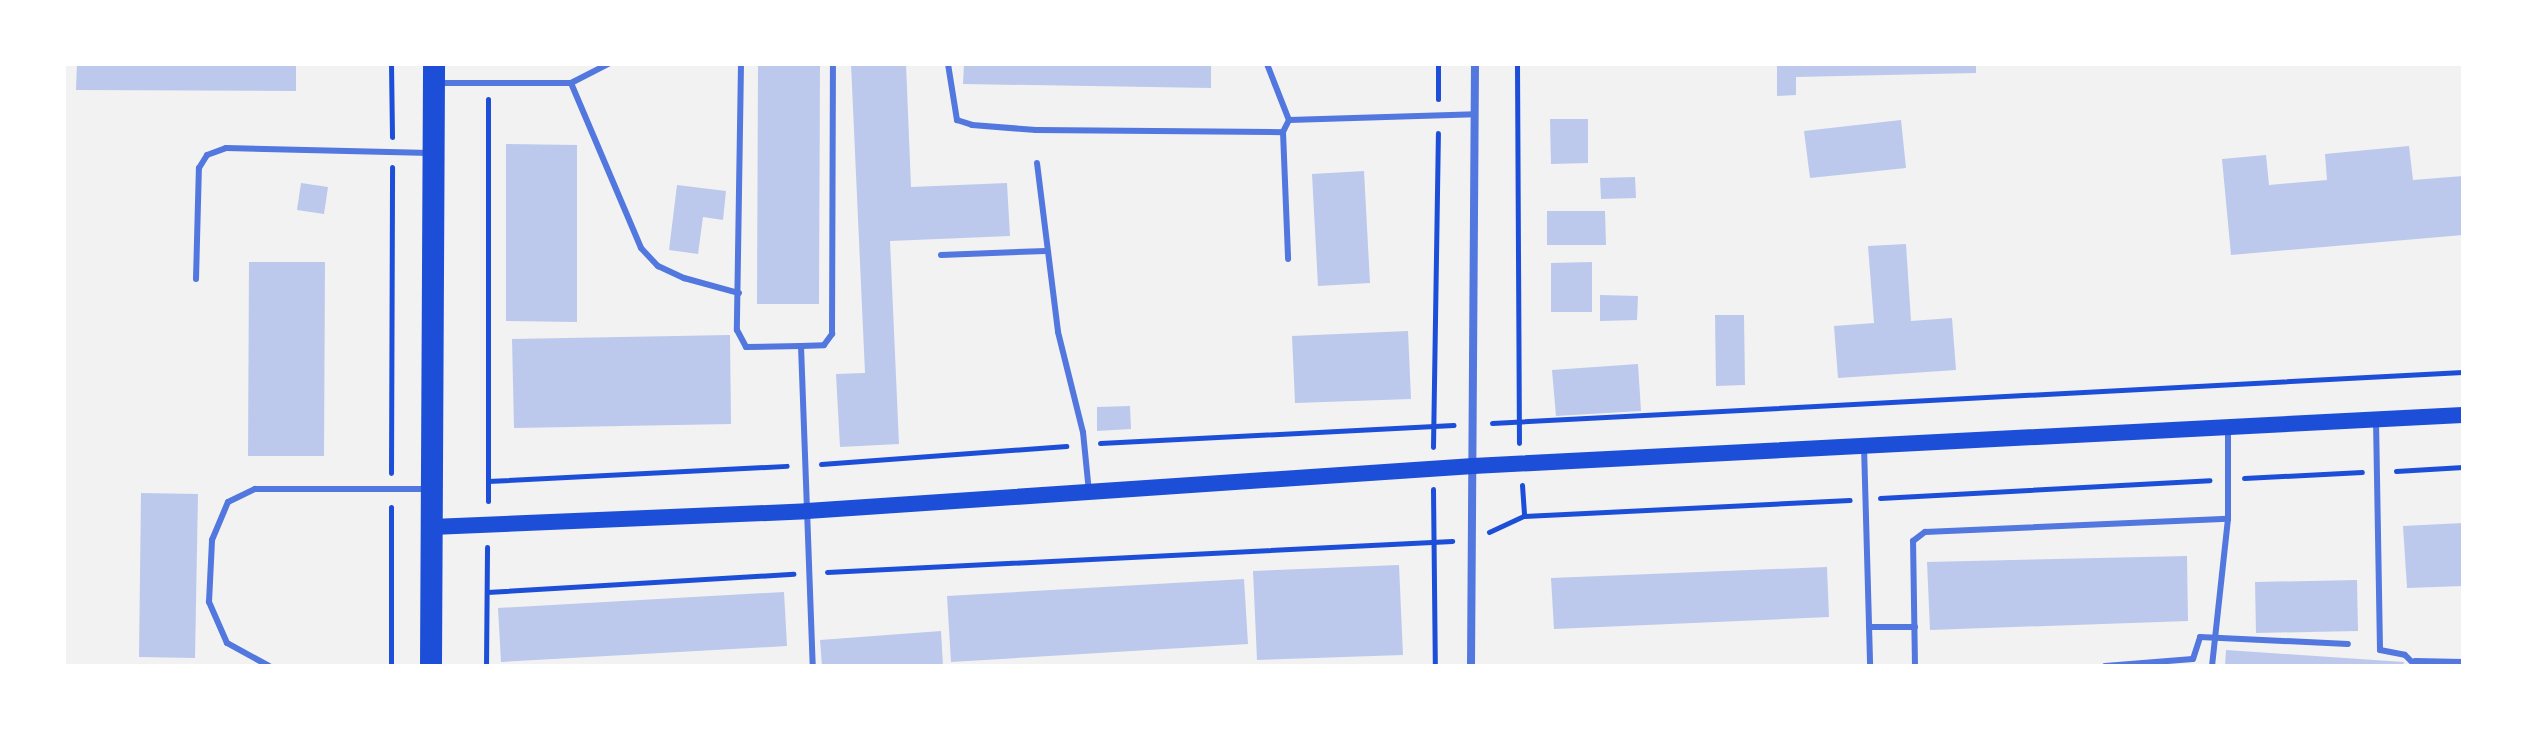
<!DOCTYPE html>
<style>
body{margin:0}
#map{position:relative;width:2527px;height:730px;overflow:hidden;background:#f2f2f2;font-family:"IBM Plex Sans",sans-serif}
div>[style]{position:absolute}
[style*='--x']{left:calc(var(--x)*1px);top:calc(var(--y)*1px);width:calc(var(--w)*1px);rotate:calc(var(--a)*1deg)}
.building>*{inset:0;background:#bdc9ec}
.path>*{height:5px;margin:-2.5px;padding:0 2.5px;transform-origin:2.5px;border-radius:2.5px;background:#1d4ed8}
.service>*{height:6px;margin:-3px;padding:0 3px;transform-origin:3px;border-radius:3px;background:#5277de}
.minor>*{height:8px;margin:-4px;padding:0 4px;transform-origin:4px;border-radius:4px;background:#5277de}
.secondary>*{height:16px;margin:-8px;padding:0 8px;transform-origin:8px;border-radius:8px;background:#1d4ed8}
.trunk>*{height:22px;margin:-11px;padding:0 11px;transform-origin:11px;border-radius:11px;background:#1d4ed8}
span{translate:-50% -50%;white-space:nowrap;text-align:center;line-height:1.15;-webkit-text-stroke:8px #fff;paint-order:stroke}
.frame{position:absolute;inset:0;border:66px solid #fff;pointer-events:none}
</style>
<div id="map">
<div class="building">
<i style="clip-path:polygon(77px 64px,296px 64px,296px 91px,76px 90px)"></i>
<i style="clip-path:polygon(758px 64px,820px 64px,819px 304px,757px 304px)"></i>
<i style="clip-path:polygon(851px 64px,906px 64px,911px 187px,1007px 183px,1010px 236px,890px 241px,899px 444px,840px 447px,836px 374px,865px 373px)"></i>
<i style="clip-path:polygon(964px 64px,1211px 64px,1211px 88px,963px 84px)"></i>
<i style="clip-path:polygon(1777px 64px,1976px 64px,1976px 73px,1796px 77px,1796px 95px,1777px 96px)"></i>
<i style="clip-path:polygon(1550px 119px,1588px 119px,1588px 163px,1551px 164px)"></i>
<i style="clip-path:polygon(1901px 120px,1906px 168px,1810px 178px,1804px 131px)"></i>
<i style="clip-path:polygon(506px 144px,577px 145px,577px 322px,506px 321px)"></i>
<i style="clip-path:polygon(2409px 146px,2413px 180px,2463px 176px,2463px 235px,2231px 255px,2222px 159px,2266px 155px,2269px 185px,2327px 180px,2325px 154px)"></i>
<i style="clip-path:polygon(1364px 171px,1370px 283px,1318px 286px,1312px 174px)"></i>
<i style="clip-path:polygon(1635px 177px,1636px 198px,1601px 199px,1600px 178px)"></i>
<i style="clip-path:polygon(301px 183px,328px 187px,324px 214px,297px 210px)"></i>
<i style="clip-path:polygon(677px 185px,726px 191px,723px 220px,703px 217px,698px 254px,669px 250px)"></i>
<i style="clip-path:polygon(1547px 211px,1605px 211px,1606px 245px,1547px 245px)"></i>
<i style="clip-path:polygon(1906px 244px,1911px 321px,1952px 318px,1956px 370px,1838px 378px,1834px 326px,1874px 323px,1868px 246px)"></i>
<i style="clip-path:polygon(249px 262px,325px 262px,324px 456px,248px 456px)"></i>
<i style="clip-path:polygon(1592px 262px,1592px 312px,1551px 312px,1551px 263px)"></i>
<i style="clip-path:polygon(1600px 295px,1638px 296px,1637px 320px,1600px 321px)"></i>
<i style="clip-path:polygon(1715px 315px,1744px 315px,1745px 385px,1716px 386px)"></i>
<i style="clip-path:polygon(1408px 331px,1411px 399px,1295px 403px,1292px 336px)"></i>
<i style="clip-path:polygon(730px 335px,731px 424px,514px 428px,512px 339px)"></i>
<i style="clip-path:polygon(1638px 364px,1641px 411px,1556px 416px,1552px 370px)"></i>
<i style="clip-path:polygon(1130px 406px,1131px 429px,1097px 431px,1097px 407px)"></i>
<i style="clip-path:polygon(141px 493px,198px 494px,195px 658px,139px 657px)"></i>
<i style="clip-path:polygon(2463px 523px,2463px 586px,2407px 588px,2403px 526px)"></i>
<i style="clip-path:polygon(2187px 556px,2188px 621px,1930px 630px,1927px 562px)"></i>
<i style="clip-path:polygon(1399px 565px,1403px 655px,1257px 660px,1253px 571px)"></i>
<i style="clip-path:polygon(1827px 567px,1829px 617px,1554px 629px,1551px 578px)"></i>
<i style="clip-path:polygon(1244px 579px,1248px 644px,951px 662px,947px 596px)"></i>
<i style="clip-path:polygon(2357px 580px,2358px 631px,2256px 633px,2255px 582px)"></i>
<i style="clip-path:polygon(784px 592px,787px 646px,501px 662px,498px 608px)"></i>
<i style="clip-path:polygon(941px 631px,943px 666px,822px 666px,820px 640px)"></i>
<i style="clip-path:polygon(2226px 650px,2404px 662px,2403px 666px,2225px 666px)"></i>
</div>
<div class="path">
<i style="--x:391;--y:64;--w:73;--a:89.2"></i>
<i style="--x:1517;--y:64;--w:379;--a:89.7"></i>
<i style="--x:488;--y:99;--w:402;--a:90"></i>
<i style="--x:1438;--y:99;--w:35;--a:-90"></i>
<i style="--x:1492;--y:423;--w:972;--a:-3.01"></i>
<i style="--x:1100;--y:443;--w:354;--a:-2.9"></i>
<i style="--x:1433;--y:447;--w:314;--a:-89.1"></i>
<i style="--x:821;--y:464;--w:246;--a:-4.2"></i>
<i style="--x:2396;--y:471;--w:67;--a:-3.4"></i>
<i style="--x:391;--y:473;--w:306;--a:-89.8"></i>
<i style="--x:2244;--y:478;--w:118;--a:-2.9"></i>
<i style="--x:488;--y:481;--w:299;--a:-2.9"></i>
<i style="--x:1522;--y:485;--w:31;--a:86"></i>
<i style="--x:1433;--y:489;--w:177;--a:89.4"></i>
<i style="--x:1880;--y:498;--w:330;--a:-3.1"></i>
<i style="--x:1489;--y:532;--w:38;--a:-25"></i>
<i style="--x:1524;--y:516;--w:326;--a:-2.8"></i>
<i style="--x:827;--y:572;--w:626;--a:-2.84"></i>
<i style="--x:487;--y:592;--w:307;--a:-3.4"></i>
<i style="--x:391;--y:666;--w:159;--a:-90"></i>
<i style="--x:486;--y:666;--w:119;--a:-89.5"></i>
</div>
<div class="service">
<i style="--x:741;--y:64;--w:266;--a:90.9"></i>
<i style="--x:737;--y:330;--w:19;--a:62"></i>
<i style="--x:746;--y:347;--w:55;--a:-1"></i>
<i style="--x:801;--y:346;--w:320;--a:87.9"></i>
<i style="--x:948;--y:64;--w:57;--a:80.9"></i>
<i style="--x:957;--y:120;--w:16;--a:18"></i>
<i style="--x:972;--y:125;--w:64;--a:4.5"></i>
<i style="--x:1036;--y:130;--w:247;--a:0.5"></i>
<i style="--x:1283;--y:132;--w:127;--a:87.7"></i>
<i style="--x:1267;--y:64;--w:60;--a:68.6"></i>
<i style="--x:1289;--y:120;--w:13;--a:117"></i>
<i style="--x:440;--y:83;--w:131;--a:0"></i>
<i style="--x:571;--y:83;--w:42;--a:-27.2"></i>
<i style="--x:571;--y:83;--w:179;--a:67"></i>
<i style="--x:641;--y:248;--w:25;--a:47"></i>
<i style="--x:658;--y:266;--w:29;--a:25"></i>
<i style="--x:684;--y:278;--w:57;--a:15.3"></i>
<i style="--x:1289;--y:120;--w:186;--a:-1.8"></i>
<i style="--x:1037;--y:163;--w:170;--a:82.9"></i>
<i style="--x:1058;--y:332;--w:103;--a:76"></i>
<i style="--x:1083;--y:432;--w:60;--a:84.3"></i>
<i style="--x:941;--y:255;--w:105;--a:-2.2"></i>
<i style="--x:196;--y:279;--w:111;--a:-88.5"></i>
<i style="--x:199;--y:168;--w:15;--a:-58"></i>
<i style="--x:207;--y:155;--w:20;--a:-20"></i>
<i style="--x:226;--y:148;--w:204;--a:1.4"></i>
<i style="--x:801;--y:346;--w:23;--a:-2"></i>
<i style="--x:824;--y:345;--w:14;--a:-54"></i>
<i style="--x:832;--y:334;--w:270;--a:-89.8"></i>
<i style="--x:2376;--y:420;--w:230;--a:89"></i>
<i style="--x:2380;--y:650;--w:25;--a:11"></i>
<i style="--x:2405;--y:655;--w:16;--a:45"></i>
<i style="--x:1864;--y:446;--w:220;--a:88.4"></i>
<i style="--x:1869;--y:627;--w:46;--a:0"></i>
<i style="--x:2415;--y:661;--w:48;--a:1.2"></i>
<i style="--x:269;--y:666;--w:48;--a:-151.3"></i>
<i style="--x:227;--y:643;--w:45;--a:-113.7"></i>
<i style="--x:209;--y:602;--w:62;--a:-87.2"></i>
<i style="--x:212;--y:540;--w:41;--a:-67.2"></i>
<i style="--x:228;--y:502;--w:30;--a:-26"></i>
<i style="--x:255;--y:489;--w:173;--a:0"></i>
<i style="--x:1915;--y:666;--w:125;--a:-90.9"></i>
<i style="--x:1913;--y:541;--w:15;--a:-37"></i>
<i style="--x:1925;--y:532;--w:303;--a:-2.5"></i>
<i style="--x:2105;--y:666;--w:88;--a:-4.5"></i>
<i style="--x:2193;--y:659;--w:23;--a:-72"></i>
<i style="--x:2200;--y:637;--w:148;--a:2.7"></i>
<i style="--x:2212;--y:666;--w:148;--a:-83.8"></i>
<i style="--x:2228;--y:519;--w:88;--a:-90"></i>
</div>
<div class="minor">
<i style="--x:1471;--y:666;--w:602;--a:-89.62"></i>
</div>
<div class="secondary">
<i style="--x:432;--y:527;--w:375;--a:-2.4"></i>
<i style="--x:807;--y:511;--w:668;--a:-3.87"></i>
<i style="--x:1473;--y:466;--w:991;--a:-2.95"></i>
</div>
<div class="trunk">
<i style="--x:431;--y:666;--w:602;--a:-89.71"></i>
</div>
<div class="frame"></div>
</div>
